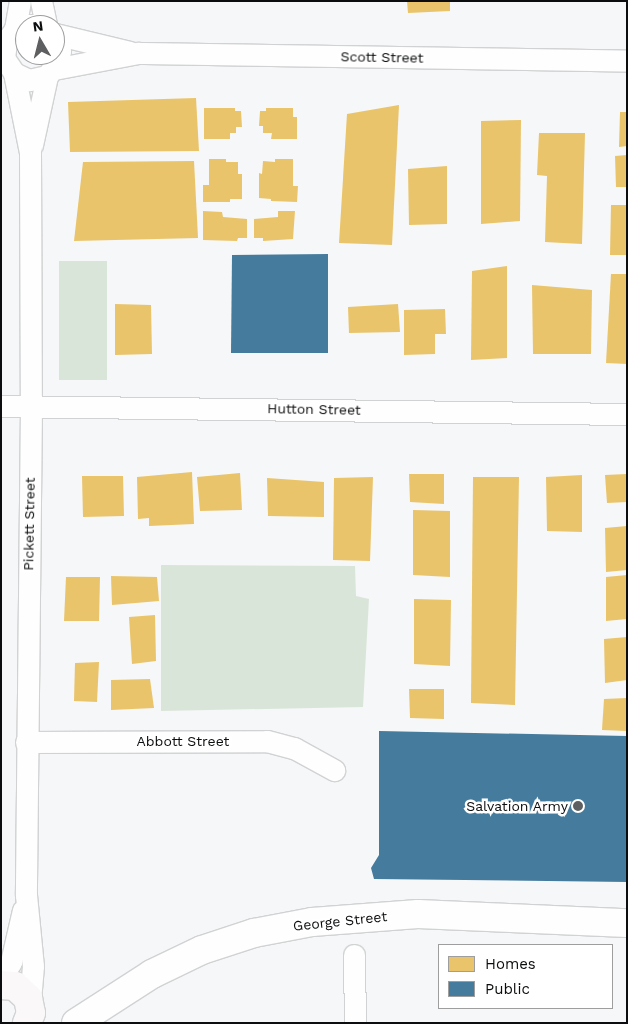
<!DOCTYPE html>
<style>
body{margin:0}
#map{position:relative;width:628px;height:1024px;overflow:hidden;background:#f6f7f8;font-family:"Work Sans",sans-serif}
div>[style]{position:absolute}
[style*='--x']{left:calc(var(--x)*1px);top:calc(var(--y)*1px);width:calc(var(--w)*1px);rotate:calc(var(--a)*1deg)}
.green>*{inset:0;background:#dae5d9}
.homes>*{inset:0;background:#e9c46a}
.public>*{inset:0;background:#457b9d}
.roads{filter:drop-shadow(1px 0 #d1d2d3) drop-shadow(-1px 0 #d1d2d3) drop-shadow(0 1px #d1d2d3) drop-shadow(0 -1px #d1d2d3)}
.minor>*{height:21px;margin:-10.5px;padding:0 10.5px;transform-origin:10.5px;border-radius:10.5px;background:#fefefe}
.tertiary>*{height:28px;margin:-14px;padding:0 14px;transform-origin:14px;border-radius:14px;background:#fefefe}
.secondary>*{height:28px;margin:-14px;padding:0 14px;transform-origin:14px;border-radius:14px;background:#fbf8f9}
.dots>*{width:14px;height:14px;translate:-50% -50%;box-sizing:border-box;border:2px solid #fff;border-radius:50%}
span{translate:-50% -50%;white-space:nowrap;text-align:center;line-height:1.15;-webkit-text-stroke:5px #fff;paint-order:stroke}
.street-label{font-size:14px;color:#0c0d0e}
.poi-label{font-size:14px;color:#0c0d0e}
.right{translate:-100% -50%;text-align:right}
.frame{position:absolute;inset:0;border:2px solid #0c0d0e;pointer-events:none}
.legend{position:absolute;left:438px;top:944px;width:175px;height:65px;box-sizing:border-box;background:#fff;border:1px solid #9e9e9f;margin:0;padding:6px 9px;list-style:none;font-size:15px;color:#0c0d0e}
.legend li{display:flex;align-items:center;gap:10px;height:25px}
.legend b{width:25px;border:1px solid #9e9e9f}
.north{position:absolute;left:15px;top:15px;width:50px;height:50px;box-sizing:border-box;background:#fff;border:1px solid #9e9e9f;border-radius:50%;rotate:352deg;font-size:14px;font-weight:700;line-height:20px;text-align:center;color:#0c0d0e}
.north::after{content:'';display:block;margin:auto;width:18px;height:22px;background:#5e5f60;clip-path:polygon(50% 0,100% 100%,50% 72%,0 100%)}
</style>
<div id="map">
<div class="green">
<i style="clip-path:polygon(59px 261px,107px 261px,107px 380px,59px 380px)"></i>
<i style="clip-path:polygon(161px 565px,355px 566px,356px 596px,369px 599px,363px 707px,161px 711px)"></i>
</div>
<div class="homes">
<i style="clip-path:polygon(407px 1px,450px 1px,450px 11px,408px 13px)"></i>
<i style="clip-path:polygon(196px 98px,199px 151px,70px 152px,68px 102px)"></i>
<i style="clip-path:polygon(399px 105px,392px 245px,339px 243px,347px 114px)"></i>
<i style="clip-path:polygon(204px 108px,235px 108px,235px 111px,241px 111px,242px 127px,236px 127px,236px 133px,230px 133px,230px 139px,204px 139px)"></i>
<i style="clip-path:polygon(266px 108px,293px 108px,293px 117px,297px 117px,297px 139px,271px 139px,272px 133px,263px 133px,263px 126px,259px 126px,260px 111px,266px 111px)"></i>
<i style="clip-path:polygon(620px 112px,627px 112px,627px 146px,619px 147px)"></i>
<i style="clip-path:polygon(521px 120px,520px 221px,481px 224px,481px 121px)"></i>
<i style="clip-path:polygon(539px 133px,585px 133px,582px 244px,545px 242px,547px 176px,537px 175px)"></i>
<i style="clip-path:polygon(627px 155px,627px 187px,616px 187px,615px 156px)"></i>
<i style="clip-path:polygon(209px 159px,226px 159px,226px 162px,238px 162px,238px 174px,242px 174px,242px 199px,230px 199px,230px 202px,203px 202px,203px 185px,209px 185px)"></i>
<i style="clip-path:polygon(275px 159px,293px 159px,293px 186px,298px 186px,297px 202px,271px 201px,271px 199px,259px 198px,259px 173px,262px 174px,263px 161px,275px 162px)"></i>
<i style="clip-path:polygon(194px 161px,198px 238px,74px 241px,83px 162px)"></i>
<i style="clip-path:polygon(447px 166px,447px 224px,409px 225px,408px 169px)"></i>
<i style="clip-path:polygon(611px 205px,627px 205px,627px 255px,610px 255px)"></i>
<i style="clip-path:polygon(203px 211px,222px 212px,223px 217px,247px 219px,247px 238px,238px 238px,237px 241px,203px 240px)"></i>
<i style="clip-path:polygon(278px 211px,295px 211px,293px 239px,263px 241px,263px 238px,254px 238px,254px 219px,278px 217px)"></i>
<i style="clip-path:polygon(507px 266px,507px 358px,471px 360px,472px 271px)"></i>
<i style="clip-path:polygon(611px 274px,627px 274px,627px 364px,606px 363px)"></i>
<i style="clip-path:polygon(532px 285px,592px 290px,591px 354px,533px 354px)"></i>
<i style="clip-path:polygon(115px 304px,151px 305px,152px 354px,115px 355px)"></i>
<i style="clip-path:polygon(398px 304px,400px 332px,349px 333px,348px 307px)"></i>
<i style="clip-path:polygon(445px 309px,446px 334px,435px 334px,435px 354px,404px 355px,404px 310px)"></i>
<i style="clip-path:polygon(192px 472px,194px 524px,149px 526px,149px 518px,138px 519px,137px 477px)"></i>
<i style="clip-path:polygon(240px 473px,242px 510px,200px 511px,197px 477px)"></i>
<i style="clip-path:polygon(409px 474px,444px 474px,444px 504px,410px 502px)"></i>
<i style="clip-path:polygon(627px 474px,627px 502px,607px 503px,605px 475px)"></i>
<i style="clip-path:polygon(582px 475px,582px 532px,547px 531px,546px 477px)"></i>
<i style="clip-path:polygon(82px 476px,123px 476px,124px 516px,83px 517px)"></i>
<i style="clip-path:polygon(373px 477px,370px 561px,333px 560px,334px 478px)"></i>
<i style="clip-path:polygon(473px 477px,519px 477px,515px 705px,471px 703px)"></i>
<i style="clip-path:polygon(267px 478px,324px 482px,324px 517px,268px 516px)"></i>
<i style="clip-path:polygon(413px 510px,450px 511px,450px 577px,413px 575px)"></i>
<i style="clip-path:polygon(627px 526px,627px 570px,606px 572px,605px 528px)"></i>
<i style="clip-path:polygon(627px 575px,627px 619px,606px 621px,606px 577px)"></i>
<i style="clip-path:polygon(111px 576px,157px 577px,159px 601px,112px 605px)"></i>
<i style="clip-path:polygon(66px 577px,100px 577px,99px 621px,64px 621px)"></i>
<i style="clip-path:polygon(414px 599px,451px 600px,450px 666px,414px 664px)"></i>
<i style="clip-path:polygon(155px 615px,156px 661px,132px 664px,129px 617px)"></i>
<i style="clip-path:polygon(627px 637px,627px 680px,605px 683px,604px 639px)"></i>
<i style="clip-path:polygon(99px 662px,97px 702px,74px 701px,75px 663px)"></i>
<i style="clip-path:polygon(150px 679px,154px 708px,111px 710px,111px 680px)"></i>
<i style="clip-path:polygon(409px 689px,444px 689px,444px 719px,410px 718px)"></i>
<i style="clip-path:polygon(627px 698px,627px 731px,602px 730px,604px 699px)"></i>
</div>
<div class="public">
<i style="clip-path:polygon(328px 254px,328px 353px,231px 353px,232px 255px)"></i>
<i style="clip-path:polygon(379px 731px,627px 736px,627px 882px,374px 879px,371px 868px,379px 855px)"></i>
</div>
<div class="roads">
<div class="minor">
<i style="--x:41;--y:1;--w:25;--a:78"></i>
<i style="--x:40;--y:25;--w:17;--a:180"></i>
<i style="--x:23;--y:25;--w:9;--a:153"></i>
<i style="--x:15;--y:29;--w:16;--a:125"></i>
<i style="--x:6;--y:42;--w:16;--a:97"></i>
<i style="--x:4;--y:58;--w:18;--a:56"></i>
<i style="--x:14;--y:73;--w:17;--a:25"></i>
<i style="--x:29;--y:80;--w:18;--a:-13"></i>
<i style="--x:47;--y:76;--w:19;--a:-54"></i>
<i style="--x:58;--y:61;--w:10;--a:-79"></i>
<i style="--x:60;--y:51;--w:16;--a:-108"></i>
<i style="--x:15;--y:29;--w:28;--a:-80"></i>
<i style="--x:55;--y:34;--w:77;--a:13.5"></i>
<i style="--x:54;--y:69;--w:86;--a:-10.8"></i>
<i style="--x:138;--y:53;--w:489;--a:0.9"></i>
<i style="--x:14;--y:73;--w:81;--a:78.6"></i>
<i style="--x:30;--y:152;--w:254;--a:89.8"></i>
<i style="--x:31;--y:406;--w:489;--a:90.6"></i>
<i style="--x:26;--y:895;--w:71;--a:84.4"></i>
<i style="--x:33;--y:966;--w:36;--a:95"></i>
<i style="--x:32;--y:145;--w:71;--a:-77.7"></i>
<i style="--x:1;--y:406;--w:626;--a:0.73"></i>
<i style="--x:26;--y:742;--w:241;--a:-0.2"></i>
<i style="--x:267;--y:741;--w:28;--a:15"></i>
<i style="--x:294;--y:748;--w:46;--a:28.8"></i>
<i style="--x:354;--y:955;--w:68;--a:89.2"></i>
<i style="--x:1;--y:979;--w:20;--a:-60"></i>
<i style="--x:11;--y:962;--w:53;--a:-77"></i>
</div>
<div class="tertiary">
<i style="--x:76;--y:1023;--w:90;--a:-32.8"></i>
<i style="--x:152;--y:974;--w:55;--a:-25.6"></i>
<i style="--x:202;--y:950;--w:55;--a:-18.1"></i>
<i style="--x:254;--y:933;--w:59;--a:-10.7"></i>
<i style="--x:312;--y:922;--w:106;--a:-4.3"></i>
<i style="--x:418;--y:914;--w:209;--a:2.5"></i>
</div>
<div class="secondary">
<i style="--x:1;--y:985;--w:14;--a:4"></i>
<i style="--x:15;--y:986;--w:18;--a:43"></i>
<i style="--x:28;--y:998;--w:15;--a:79"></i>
<i style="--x:31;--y:1013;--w:11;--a:112"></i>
</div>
</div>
<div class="dots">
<i style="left:578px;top:806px;background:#5e5f60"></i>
</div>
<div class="street-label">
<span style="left:382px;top:57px;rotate:1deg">Scott Street</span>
<span style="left:314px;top:409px;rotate:1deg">Hutton Street</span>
<span style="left:29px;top:524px;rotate:-89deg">Pickett Street</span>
<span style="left:183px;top:741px">Abbott Street</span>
<span style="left:340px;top:921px;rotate:-6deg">George Street</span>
</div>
<div class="poi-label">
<span class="right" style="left:568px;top:806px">Salvation Army</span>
</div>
<div class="frame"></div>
<ul class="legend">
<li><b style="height:14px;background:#e9c46a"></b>Homes</li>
<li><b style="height:14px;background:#457b9d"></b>Public</li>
</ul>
<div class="north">N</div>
</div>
